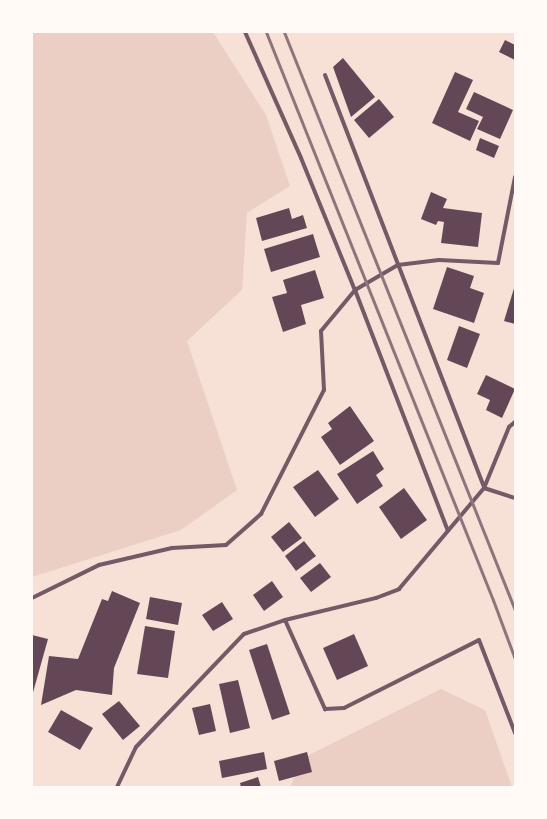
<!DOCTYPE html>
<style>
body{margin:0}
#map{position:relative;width:547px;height:819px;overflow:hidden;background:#f7e1d7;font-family:Manrope,sans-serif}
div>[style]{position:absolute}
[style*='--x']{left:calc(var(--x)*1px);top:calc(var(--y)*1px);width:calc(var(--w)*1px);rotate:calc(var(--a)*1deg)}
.green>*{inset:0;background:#ebcfc5}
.building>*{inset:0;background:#644757}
.minor>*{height:4px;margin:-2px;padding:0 2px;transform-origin:2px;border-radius:2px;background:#755966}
.rail>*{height:3px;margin:-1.5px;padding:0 1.5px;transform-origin:1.5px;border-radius:1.5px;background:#8f747c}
span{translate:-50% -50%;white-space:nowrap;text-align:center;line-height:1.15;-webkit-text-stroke:3.5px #fffaf5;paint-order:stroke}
.frame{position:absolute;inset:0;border:33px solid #fffaf5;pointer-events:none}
</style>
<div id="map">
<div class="green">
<i style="clip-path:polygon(32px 32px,213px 32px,266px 115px,290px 186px,247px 213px,242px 290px,187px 341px,237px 490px,181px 530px,32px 577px)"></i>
<i style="clip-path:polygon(441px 689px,485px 710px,512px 787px,290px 787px,303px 758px)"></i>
</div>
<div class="building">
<i style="clip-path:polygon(505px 40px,515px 45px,515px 60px,499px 52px)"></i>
<i style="clip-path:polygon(343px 58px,375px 97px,351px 117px,333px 67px)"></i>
<i style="clip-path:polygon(455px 72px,473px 80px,458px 112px,479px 121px,470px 141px,432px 123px)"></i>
<i style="clip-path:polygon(474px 92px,513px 110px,500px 139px,477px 129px,483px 117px,466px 109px)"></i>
<i style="clip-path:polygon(379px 99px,394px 117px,369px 138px,354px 120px)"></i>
<i style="clip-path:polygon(480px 138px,499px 146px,494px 158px,476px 150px)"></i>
<i style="clip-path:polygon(431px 192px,447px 199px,443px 208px,482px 213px,478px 247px,441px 243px,444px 222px,438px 221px,436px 225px,421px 219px)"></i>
<i style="clip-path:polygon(289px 208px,292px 219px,303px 215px,307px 228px,262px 241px,256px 218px)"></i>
<i style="clip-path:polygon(313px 234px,320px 257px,271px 272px,264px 249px)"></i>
<i style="clip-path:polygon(447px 267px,474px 276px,470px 288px,484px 293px,474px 323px,433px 309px)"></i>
<i style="clip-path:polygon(315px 270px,324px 298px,301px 305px,306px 324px,283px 332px,272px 297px,287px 293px,283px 280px)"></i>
<i style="clip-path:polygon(515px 285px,515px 324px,504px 321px)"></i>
<i style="clip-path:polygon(459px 326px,480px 334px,467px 368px,447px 360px)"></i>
<i style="clip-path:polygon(486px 375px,515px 389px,502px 418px,486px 410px,490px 400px,477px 394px)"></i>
<i style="clip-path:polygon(350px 406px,374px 441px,340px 465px,321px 437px,332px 429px,328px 423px)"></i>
<i style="clip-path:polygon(373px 451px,384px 469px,376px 475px,383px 486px,357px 504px,337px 474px)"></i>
<i style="clip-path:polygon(318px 470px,339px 499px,315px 517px,293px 487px)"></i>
<i style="clip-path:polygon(404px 488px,427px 520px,401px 539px,379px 507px)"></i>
<i style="clip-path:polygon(289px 522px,302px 538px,283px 552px,271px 537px)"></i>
<i style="clip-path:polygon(304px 541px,316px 556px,296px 571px,285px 556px)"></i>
<i style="clip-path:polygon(320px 563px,331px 577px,311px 592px,300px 578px)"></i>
<i style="clip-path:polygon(272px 581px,283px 597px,264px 611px,253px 595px)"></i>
<i style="clip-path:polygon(112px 591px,140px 603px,114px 668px,112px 695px,76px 690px,41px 705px,49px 656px,78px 659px,102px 599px,108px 601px)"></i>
<i style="clip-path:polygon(150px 597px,182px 603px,178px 625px,146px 619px)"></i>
<i style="clip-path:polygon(222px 602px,233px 619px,213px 631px,202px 615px)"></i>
<i style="clip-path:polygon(145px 626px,175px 631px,168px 678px,137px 674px)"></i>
<i style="clip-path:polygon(354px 634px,368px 666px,337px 680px,323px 648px)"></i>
<i style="clip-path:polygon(32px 635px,48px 639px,32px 696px)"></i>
<i style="clip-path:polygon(267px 644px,290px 714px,272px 720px,249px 650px)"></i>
<i style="clip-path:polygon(238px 680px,250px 728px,230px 733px,219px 684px)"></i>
<i style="clip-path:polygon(119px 701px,140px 726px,123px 740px,102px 714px)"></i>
<i style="clip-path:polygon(210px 704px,216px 731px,199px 735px,192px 708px)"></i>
<i style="clip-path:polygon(61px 710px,93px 728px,80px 750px,48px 732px)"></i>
<i style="clip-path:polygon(264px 752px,267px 769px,222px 778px,219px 761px)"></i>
<i style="clip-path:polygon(307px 752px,312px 772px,279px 781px,274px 761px)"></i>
<i style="clip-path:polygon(258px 777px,261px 787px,241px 787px,240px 783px)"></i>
</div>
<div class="minor">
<i style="--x:245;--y:32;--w:138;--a:66"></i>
<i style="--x:301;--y:158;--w:143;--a:67.8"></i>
<i style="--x:355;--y:290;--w:258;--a:68.9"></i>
<i style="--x:325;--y:75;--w:443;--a:68.9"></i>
<i style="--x:484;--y:488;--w:33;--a:18"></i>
<i style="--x:32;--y:598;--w:75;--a:-26.2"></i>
<i style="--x:99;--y:565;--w:75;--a:-13.1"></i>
<i style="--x:172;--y:548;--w:54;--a:-3.2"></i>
<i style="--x:226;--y:545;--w:47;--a:-41.5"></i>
<i style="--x:261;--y:514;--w:139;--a:-63.1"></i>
<i style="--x:324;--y:390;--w:59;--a:-92.9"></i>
<i style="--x:321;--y:331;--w:53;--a:-50.3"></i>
<i style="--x:355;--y:290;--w:50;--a:-30.2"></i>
<i style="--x:398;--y:265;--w:41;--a:-7"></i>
<i style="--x:439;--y:260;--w:59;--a:2.9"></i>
<i style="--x:498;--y:263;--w:88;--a:-78.8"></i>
<i style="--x:285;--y:620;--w:98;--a:65.8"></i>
<i style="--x:325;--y:709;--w:19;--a:-3"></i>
<i style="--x:344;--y:708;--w:151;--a:-26.7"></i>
<i style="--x:479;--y:640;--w:100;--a:68.8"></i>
<i style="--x:117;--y:787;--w:44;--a:-64.6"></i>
<i style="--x:136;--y:747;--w:156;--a:-46.3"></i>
<i style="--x:244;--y:634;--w:43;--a:-18.9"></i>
<i style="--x:285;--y:620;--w:94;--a:-13.6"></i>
<i style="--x:376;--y:598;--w:25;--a:-21"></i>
<i style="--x:399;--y:589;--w:132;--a:-49.9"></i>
<i style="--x:484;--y:488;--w:66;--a:-67.7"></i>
<i style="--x:509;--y:427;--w:8;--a:-40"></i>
</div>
<div class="rail">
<i style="--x:266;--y:32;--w:612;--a:68.22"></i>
<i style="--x:493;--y:600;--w:63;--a:69.6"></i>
<i style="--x:284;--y:32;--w:622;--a:68.22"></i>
</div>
<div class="frame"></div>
</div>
